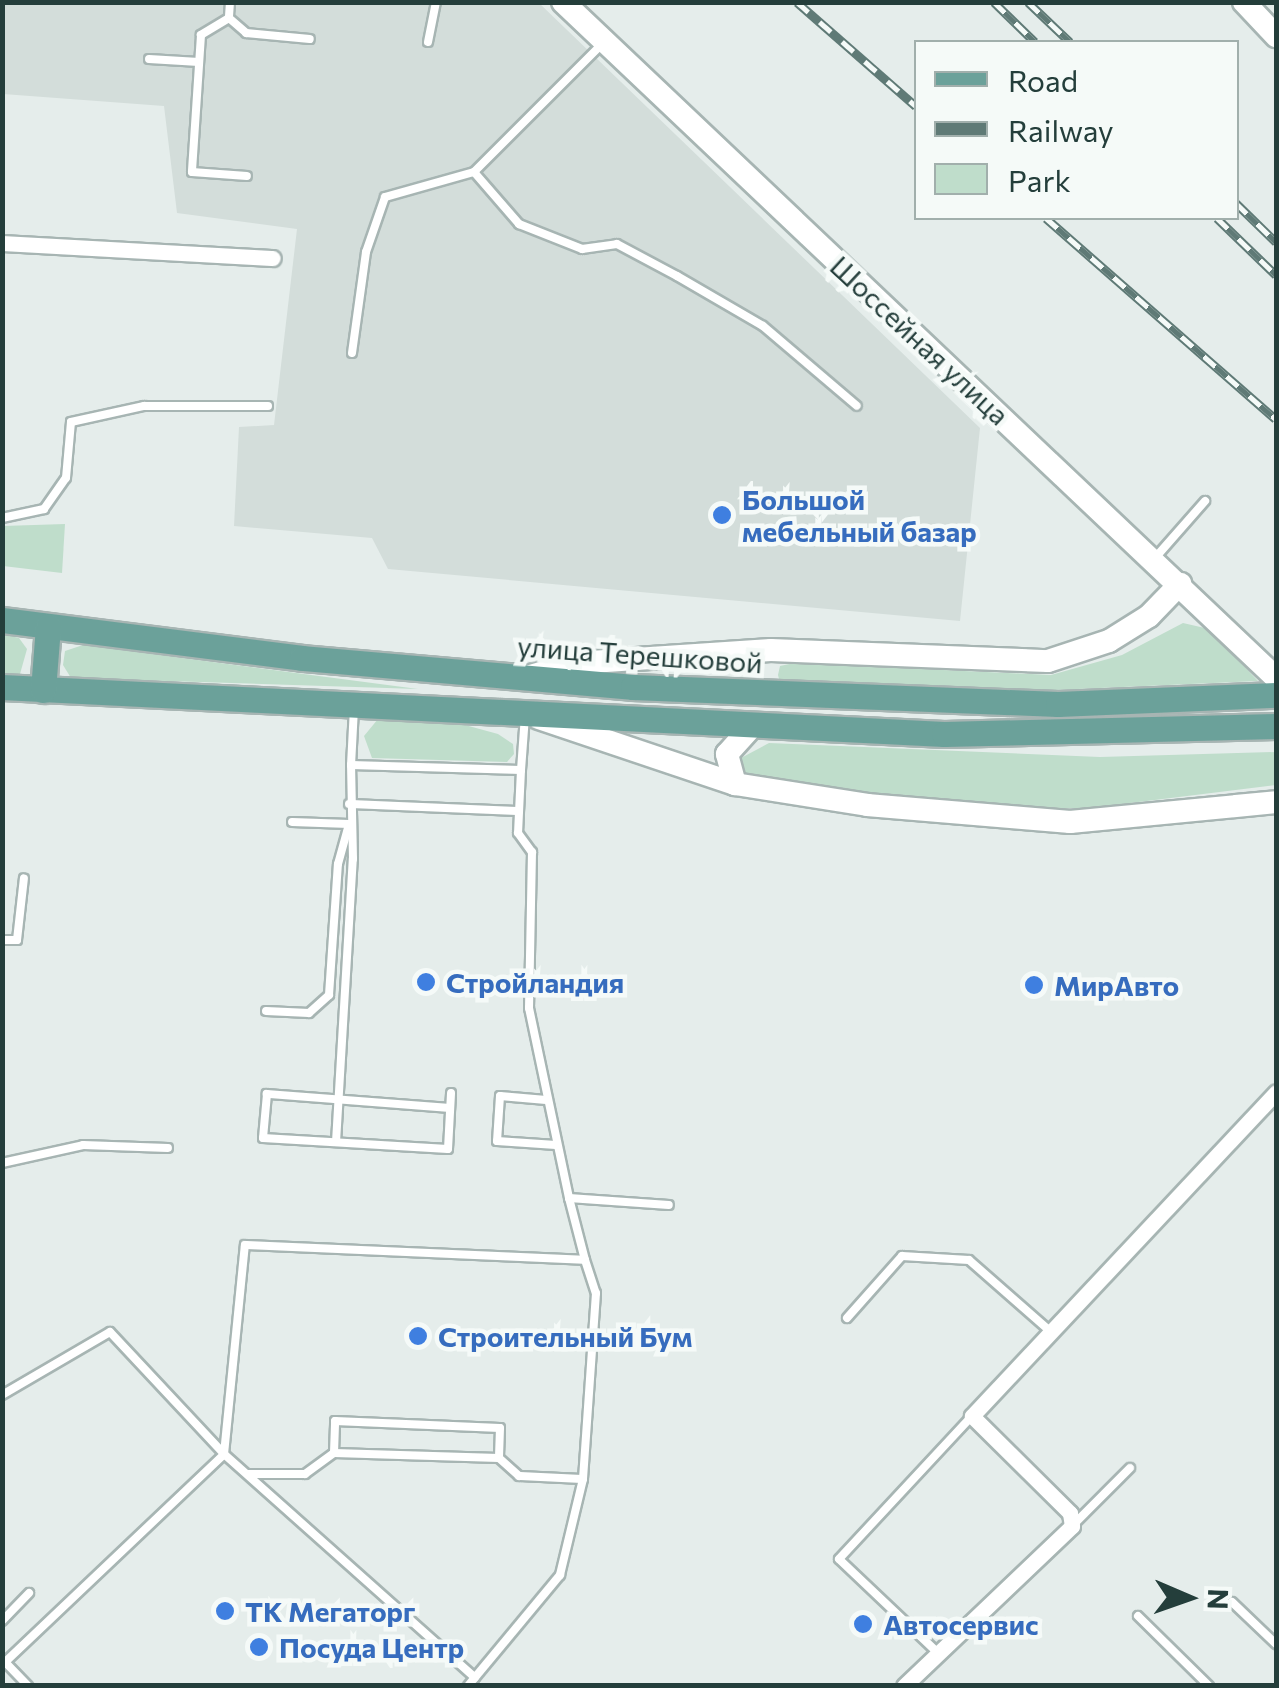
<!DOCTYPE html>
<meta charset="utf-8">
<style>
body{margin:0}
#map{position:relative;width:1279px;height:1688px;overflow:hidden;background:#e5edeb;font-family:Commissioner,sans-serif}
div>[style]{position:absolute}
[style*='--x']{left:calc(var(--x)*1px);top:calc(var(--y)*1px);width:calc(var(--w)*1px);rotate:calc(var(--a)*1deg)}
.built>*{inset:0;background:#d3ddda}
.green>*{inset:0;background:#bfddcb}
.roads{filter:drop-shadow(2px 0 #a7b5b3) drop-shadow(-2px 0 #a7b5b3) drop-shadow(0 2px #a7b5b3) drop-shadow(0 -2px #a7b5b3)}
.lane>*{height:8px;margin:-4px;padding:0 4px;transform-origin:4px;border-radius:4px;background:#fff}
.street>*{height:15px;margin:-7.5px;padding:0 7.5px;transform-origin:7.5px;border-radius:7.5px;background:#fff}
.secondary>*{height:22px;margin:-11px;padding:0 11px;transform-origin:11px;border-radius:11px;background:#fff}
.primary>*{height:25px;margin:-12.5px;padding:0 12.5px;transform-origin:12.5px;border-radius:12.5px;background:#6ba19a}
.rail>*{height:9px;margin-top:-4.5px;transform-origin:0;background:repeating-linear-gradient(90deg,#f5faf8 0 15px,#5f7a76 0 30px);box-sizing:border-box;border-block:2px solid #5f7a76}
.dots>*{width:28px;height:28px;translate:-50% -50%;box-sizing:border-box;border:5px solid #f5faf8;border-radius:50%}
span{translate:-50% -50%;white-space:nowrap;text-align:center;line-height:1.15;-webkit-text-stroke:9px #f5faf8;paint-order:stroke}
.street-label{font-size:28px;color:#243e3b}
.shop-label{font-size:28px;color:#366cbe;font-weight:700}
.left{translate:0 -50%;text-align:left}
.frame{position:absolute;inset:0;border:5px solid #243e3b;pointer-events:none}
.legend{position:absolute;left:914px;top:40px;width:325px;height:180px;box-sizing:border-box;background:#f5faf8;border:2px solid #a1afac;margin:0;padding:12px 18px;list-style:none;font-size:30px;color:#243e3b}
.legend li{display:flex;align-items:center;gap:20px;height:50px}
.legend b{width:50px;border:2px solid #a1afac}
.north{position:absolute;left:1139px;top:1548px;width:100px;height:100px;-webkit-text-stroke:8px #f5faf8;paint-order:stroke;rotate:92deg;font-size:28px;font-weight:700;line-height:40px;text-align:center;color:#243e3b}
.north::after{content:'';display:block;margin:auto;width:35px;height:45px;background:#243e3b;clip-path:polygon(50% 0,100% 100%,50% 72%,0 100%)}
</style>
<div id="map">
<div class="built">
<i style="clip-path:polygon(2px 3px,539px 3px,980px 428px,960px 621px,388px 569px,372px 538px,234px 526px,239px 427px,274px 425px,297px 229px,177px 213px,164px 106px,3px 94px)"></i>
</div>
<div class="green">
<i style="clip-path:polygon(65px 524px,62px 573px,3px 566px,3px 526px)"></i>
<i style="clip-path:polygon(1183px 623px,1209px 629px,1258px 681px,988px 693px,780px 683px,778px 675px,780px 666px,794px 663px,1051px 675px,1122px 655px)"></i>
<i style="clip-path:polygon(3px 634px,19px 638px,27px 649px,20px 674px,3px 674px)"></i>
<i style="clip-path:polygon(83px 645px,418px 689px,71px 678px,63px 665px,65px 651px)"></i>
<i style="clip-path:polygon(378px 719px,465px 725px,498px 734px,513px 744px,514px 754px,507px 762px,372px 758px,364px 736px)"></i>
<i style="clip-path:polygon(769px 743px,1100px 757px,1276px 752px,1276px 785px,1090px 808px,1020px 809px,762px 782px,745px 773px,741px 758px)"></i>
</div>
<div class="roads">
<div class="lane">
<i style="--x:230;--y:2;--w:16;--a:94"></i>
<i style="--x:229;--y:18;--w:23;--a:41"></i>
<i style="--x:246;--y:33;--w:64;--a:5.4"></i>
<i style="--x:229;--y:18;--w:33;--a:149"></i>
<i style="--x:201;--y:35;--w:137;--a:93.8"></i>
<i style="--x:192;--y:172;--w:55;--a:4.2"></i>
<i style="--x:428;--y:42;--w:41;--a:-78.7"></i>
<i style="--x:601;--y:45;--w:180;--a:135"></i>
<i style="--x:474;--y:172;--w:69;--a:49.1"></i>
<i style="--x:519;--y:224;--w:68;--a:21.6"></i>
<i style="--x:582;--y:249;--w:35;--a:-8"></i>
<i style="--x:617;--y:244;--w:68;--a:28.1"></i>
<i style="--x:677;--y:276;--w:99;--a:30.2"></i>
<i style="--x:763;--y:326;--w:123;--a:40.4"></i>
<i style="--x:149;--y:59;--w:50;--a:3.4"></i>
<i style="--x:352;--y:353;--w:102;--a:-82.1"></i>
<i style="--x:366;--y:252;--w:58;--a:-70.9"></i>
<i style="--x:385;--y:197;--w:92;--a:-15.7"></i>
<i style="--x:2;--y:518;--w:43;--a:-12.1"></i>
<i style="--x:44;--y:509;--w:38;--a:-55"></i>
<i style="--x:66;--y:478;--w:56;--a:-84.9"></i>
<i style="--x:71;--y:422;--w:75;--a:-12.4"></i>
<i style="--x:144;--y:406;--w:124;--a:0"></i>
<i style="--x:1155;--y:558;--w:76;--a:-48.7"></i>
<i style="--x:354;--y:708;--w:57;--a:93"></i>
<i style="--x:351;--y:765;--w:170;--a:1.7"></i>
<i style="--x:521;--y:770;--w:54;--a:-85.8"></i>
<i style="--x:521;--y:770;--w:63;--a:92.7"></i>
<i style="--x:518;--y:833;--w:24;--a:54"></i>
<i style="--x:532;--y:852;--w:156;--a:91.1"></i>
<i style="--x:529;--y:1008;--w:194;--a:78.1"></i>
<i style="--x:569;--y:1198;--w:100;--a:4"></i>
<i style="--x:349;--y:804;--w:170;--a:2.4"></i>
<i style="--x:2;--y:940;--w:15;--a:0"></i>
<i style="--x:17;--y:940;--w:62;--a:-83.6"></i>
<i style="--x:266;--y:1011;--w:43;--a:2.7"></i>
<i style="--x:309;--y:1013;--w:27;--a:-42"></i>
<i style="--x:329;--y:995;--w:131;--a:-86.1"></i>
<i style="--x:338;--y:864;--w:41;--a:-74.6"></i>
<i style="--x:349;--y:824;--w:57;--a:-178"></i>
<i style="--x:546;--y:1100;--w:46;--a:-175"></i>
<i style="--x:500;--y:1096;--w:45;--a:93.8"></i>
<i style="--x:497;--y:1141;--w:59;--a:3.9"></i>
<i style="--x:450;--y:1108;--w:184;--a:-175.6"></i>
<i style="--x:267;--y:1094;--w:44;--a:95.2"></i>
<i style="--x:263;--y:1138;--w:185;--a:3.4"></i>
<i style="--x:448;--y:1149;--w:56;--a:-86.9"></i>
<i style="--x:336;--y:1142;--w:284;--a:-86.6"></i>
<i style="--x:353;--y:859;--w:94;--a:-91.2"></i>
<i style="--x:2;--y:1163;--w:83;--a:-12.5"></i>
<i style="--x:83;--y:1145;--w:85;--a:2"></i>
<i style="--x:569;--y:1198;--w:64;--a:75.5"></i>
<i style="--x:847;--y:1318;--w:83;--a:-48.4"></i>
<i style="--x:902;--y:1256;--w:67;--a:3.4"></i>
<i style="--x:969;--y:1260;--w:108;--a:41.2"></i>
<i style="--x:2;--y:1395;--w:125;--a:-30.3"></i>
<i style="--x:110;--y:1332;--w:167;--a:46.9"></i>
<i style="--x:224;--y:1454;--w:336;--a:41.7"></i>
<i style="--x:334;--y:1453;--w:32;--a:-88"></i>
<i style="--x:335;--y:1421;--w:165;--a:2.4"></i>
<i style="--x:500;--y:1428;--w:30;--a:92"></i>
<i style="--x:248;--y:1474;--w:57;--a:0"></i>
<i style="--x:305;--y:1474;--w:36;--a:-36"></i>
<i style="--x:334;--y:1453;--w:165;--a:1.7"></i>
<i style="--x:499;--y:1458;--w:27;--a:42"></i>
<i style="--x:519;--y:1476;--w:64;--a:2.7"></i>
<i style="--x:1072;--y:1526;--w:82;--a:-45"></i>
<i style="--x:1232;--y:1602;--w:61;--a:43.7"></i>
<i style="--x:1138;--y:1616;--w:100;--a:44.6"></i>
<i style="--x:2;--y:1621;--w:39;--a:-46"></i>
<i style="--x:937;--y:1652;--w:135;--a:-136.5"></i>
<i style="--x:839;--y:1559;--w:195;--a:-47.1"></i>
<i style="--x:6;--y:1663;--w:32;--a:46"></i>
<i style="--x:2;--y:1665;--w:306;--a:-43.5"></i>
<i style="--x:224;--y:1454;--w:210;--a:-84.3"></i>
<i style="--x:245;--y:1245;--w:340;--a:2.5"></i>
<i style="--x:585;--y:1260;--w:35;--a:72"></i>
<i style="--x:596;--y:1293;--w:186;--a:94"></i>
<i style="--x:583;--y:1479;--w:99;--a:103.5"></i>
<i style="--x:560;--y:1575;--w:144;--a:129.7"></i>
</div>
<div class="street">
<i style="--x:2;--y:243;--w:271;--a:3.2"></i>
<i style="--x:904;--y:1686;--w:232;--a:-43.6"></i>
<i style="--x:1072;--y:1526;--w:13;--a:-99"></i>
<i style="--x:1070;--y:1513;--w:138;--a:-135.3"></i>
<i style="--x:972;--y:1416;--w:444;--a:-46.8"></i>
</div>
<div class="secondary">
<i style="--x:563;--y:2;--w:983;--a:43.47"></i>
<i style="--x:1244;--y:2;--w:47;--a:46.7"></i>
<i style="--x:530;--y:676;--w:48;--a:-15.8"></i>
<i style="--x:576;--y:663;--w:195;--a:-3.8"></i>
<i style="--x:771;--y:650;--w:277;--a:2.3"></i>
<i style="--x:1048;--y:661;--w:64;--a:-18.2"></i>
<i style="--x:1109;--y:641;--w:47;--a:-32"></i>
<i style="--x:1149;--y:616;--w:45;--a:-45.9"></i>
<i style="--x:539;--y:718;--w:207;--a:18.6"></i>
<i style="--x:735;--y:784;--w:134;--a:9"></i>
<i style="--x:867;--y:805;--w:204;--a:4.8"></i>
<i style="--x:1070;--y:822;--w:207;--a:-5.5"></i>
<i style="--x:735;--y:784;--w:31;--a:-105"></i>
<i style="--x:727;--y:754;--w:39;--a:-48"></i>
</div>
<div class="primary">
<i style="--x:2;--y:620;--w:302;--a:7.2"></i>
<i style="--x:302;--y:658;--w:332;--a:5"></i>
<i style="--x:633;--y:687;--w:425;--a:2.3"></i>
<i style="--x:1058;--y:704;--w:218;--a:-2.4"></i>
<i style="--x:2;--y:687;--w:943;--a:2.86"></i>
<i style="--x:944;--y:734;--w:332;--a:-1.4"></i>
<i style="--x:43;--y:690;--w:64;--a:-85.5"></i>
</div>
</div>
<div class="rail">
<i style="--x:797;--y:2;--w:158;--a:41.2"></i>
<i style="--x:994;--y:2;--w:57;--a:44.3"></i>
<i style="--x:1028;--y:2;--w:58;--a:43.6"></i>
<i style="--x:1236;--y:203;--w:56;--a:44.3"></i>
<i style="--x:1046;--y:218;--w:305;--a:41.2"></i>
<i style="--x:1217;--y:218;--w:82;--a:44"></i>
</div>
<div class="dots">
<i style="left:722px;top:515px;background:#3f7fe0"></i>
<i style="left:426px;top:982px;background:#3f7fe0"></i>
<i style="left:1034px;top:985px;background:#3f7fe0"></i>
<i style="left:418px;top:1336px;background:#3f7fe0"></i>
<i style="left:225px;top:1611px;background:#3f7fe0"></i>
<i style="left:863px;top:1624px;background:#3f7fe0"></i>
<i style="left:259px;top:1647px;background:#3f7fe0"></i>
</div>
<div class="street-label">
<span style="left:920px;top:340px;rotate:43deg">Шоссейная улица</span>
<span style="left:640px;top:654px;rotate:4deg">улица Терешковой</span>
</div>
<div class="shop-label">
<span class="left" style="left:742px;top:515px">Большой<br>мебельный базар</span>
<span class="left" style="left:446px;top:982px">Стройландия</span>
<span class="left" style="left:1054px;top:985px">МирАвто</span>
<span class="left" style="left:438px;top:1336px">Строительный Бум</span>
<span class="left" style="left:245px;top:1611px">ТК Мегаторг</span>
<span class="left" style="left:883px;top:1624px">Автосервис</span>
<span class="left" style="left:279px;top:1647px">Посуда Центр</span>
</div>
<div class="frame"></div>
<ul class="legend">
<li><b style="height:12px;background:#6ba19a"></b>Road</li>
<li><b style="height:12px;background:#5f7a76"></b>Railway</li>
<li><b style="height:28px;background:#bfddcb"></b>Park</li>
</ul>
<div class="north">N</div>
</div>
